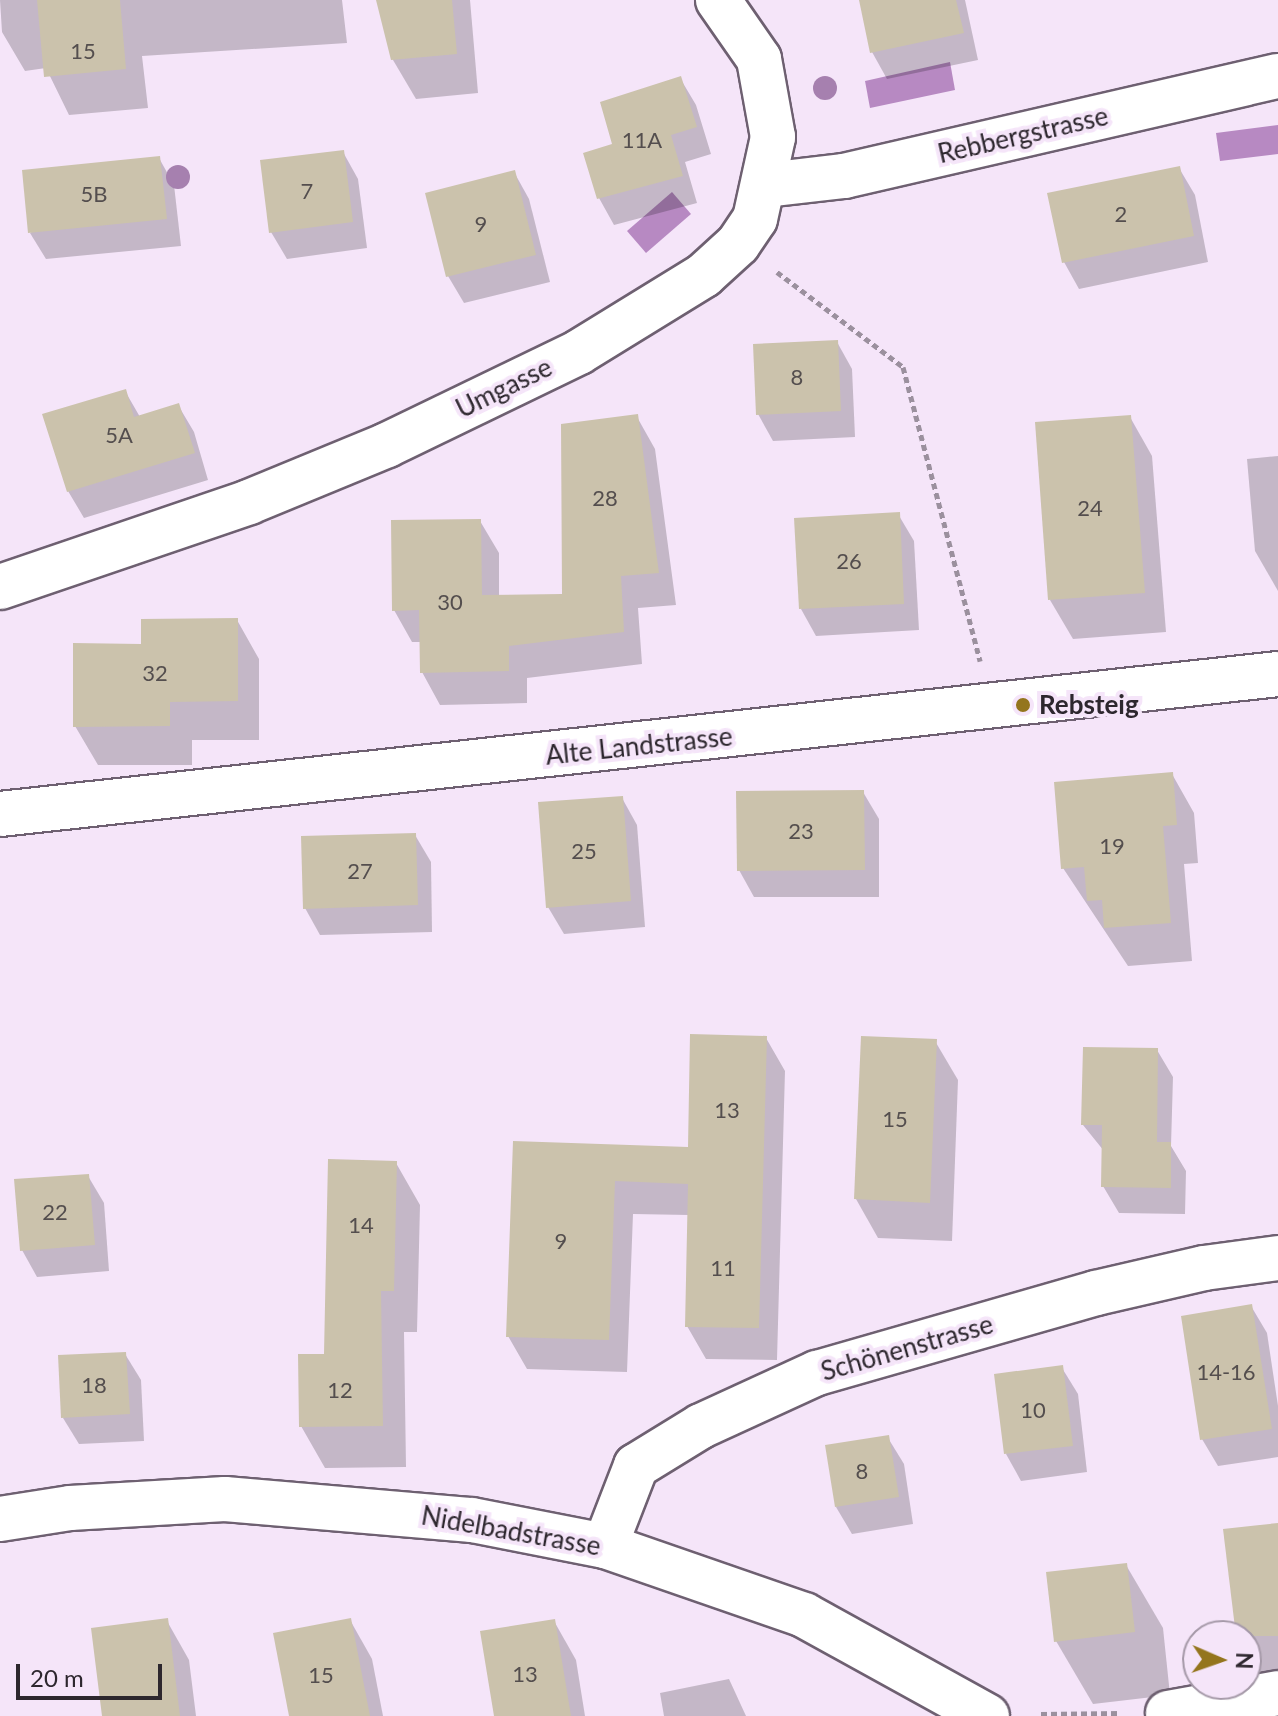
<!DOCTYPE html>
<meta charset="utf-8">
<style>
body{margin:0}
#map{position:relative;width:1278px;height:1716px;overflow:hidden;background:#f5e5f9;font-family:Lato,sans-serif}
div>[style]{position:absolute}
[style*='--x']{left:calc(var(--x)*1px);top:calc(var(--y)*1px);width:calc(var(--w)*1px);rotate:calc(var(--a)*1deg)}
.water>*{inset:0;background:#b789c2}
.shadow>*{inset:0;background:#0003}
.building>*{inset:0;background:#cbc2ac}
.path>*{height:5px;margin-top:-2.5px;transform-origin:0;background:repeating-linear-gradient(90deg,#9b909e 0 6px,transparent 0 10px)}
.roads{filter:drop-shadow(2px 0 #6e6071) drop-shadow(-2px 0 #6e6071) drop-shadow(0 2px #6e6071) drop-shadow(0 -2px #6e6071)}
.street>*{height:44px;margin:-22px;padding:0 22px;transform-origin:22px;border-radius:22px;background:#fff}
.secondary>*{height:44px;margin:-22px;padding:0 22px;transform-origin:22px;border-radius:22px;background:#fff}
.trees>*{width:24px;height:24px;margin:-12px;border-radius:50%;background:#a680af}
.dots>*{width:22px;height:22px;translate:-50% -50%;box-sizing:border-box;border:4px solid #f5e5f9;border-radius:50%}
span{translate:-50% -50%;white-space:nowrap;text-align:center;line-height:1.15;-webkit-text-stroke:8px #f5e5f9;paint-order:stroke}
.number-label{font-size:22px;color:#544e4e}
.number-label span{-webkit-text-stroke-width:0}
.street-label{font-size:26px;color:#2d272e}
.poi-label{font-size:26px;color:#2d272e;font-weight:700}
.left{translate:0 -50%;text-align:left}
.north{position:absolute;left:1182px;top:1620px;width:80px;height:80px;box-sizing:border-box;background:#f5e5f9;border:2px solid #a599a8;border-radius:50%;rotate:92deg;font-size:22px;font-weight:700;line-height:32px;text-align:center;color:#2d272e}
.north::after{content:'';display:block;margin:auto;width:28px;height:36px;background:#94751d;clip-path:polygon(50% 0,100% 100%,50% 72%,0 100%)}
.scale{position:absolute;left:16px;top:1664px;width:146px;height:36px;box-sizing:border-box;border:4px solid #2d272e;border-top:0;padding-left:10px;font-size:24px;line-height:28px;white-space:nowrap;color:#2d272e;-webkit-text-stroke:6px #f5e5f9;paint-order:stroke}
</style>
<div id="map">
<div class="water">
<i style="clip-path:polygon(950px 62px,955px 90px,870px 108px,865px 81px)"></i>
<i style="clip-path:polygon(1278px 125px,1278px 154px,1220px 161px,1216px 133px)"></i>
<i style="clip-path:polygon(672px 192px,691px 214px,646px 253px,627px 231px)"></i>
</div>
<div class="shadow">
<i style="clip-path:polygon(0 0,342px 0,347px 43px,142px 56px,148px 108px,69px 115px,46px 68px,25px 71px,2px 32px)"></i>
<i style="clip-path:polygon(378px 0,470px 0,478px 93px,416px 99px,393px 60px)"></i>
<i style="clip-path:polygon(861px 0,965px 0,978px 60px,887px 79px,872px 52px)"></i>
<i style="clip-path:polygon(680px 78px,696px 105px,711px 154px,685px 162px,697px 203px,614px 225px,599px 198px,614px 146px)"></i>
<i style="clip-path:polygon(343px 152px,358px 179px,367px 248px,287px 259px,271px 232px)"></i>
<i style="clip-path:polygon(159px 158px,174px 185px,181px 246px,46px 259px,30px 233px)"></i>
<i style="clip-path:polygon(1179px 168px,1195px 195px,1208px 262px,1079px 289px,1064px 262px)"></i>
<i style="clip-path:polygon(514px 172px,529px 199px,550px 282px,464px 303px,448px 276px,427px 194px)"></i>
<i style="clip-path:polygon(837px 342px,852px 369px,855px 437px,773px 441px,758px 414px)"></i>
<i style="clip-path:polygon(125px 391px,140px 417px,178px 405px,194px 432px,208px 480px,84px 518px,68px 491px)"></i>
<i style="clip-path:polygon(637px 417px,655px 449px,676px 605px,638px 608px,642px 664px,527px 678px,527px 703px,440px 705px,422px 672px,421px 642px,412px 642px,394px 610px,480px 521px,499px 553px,499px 597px,564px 596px)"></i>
<i style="clip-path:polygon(1130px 417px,1152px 456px,1166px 632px,1073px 639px,1050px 600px)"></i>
<i style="clip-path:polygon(1278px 456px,1278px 591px,1255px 551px,1247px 459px)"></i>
<i style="clip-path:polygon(898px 514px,914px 541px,919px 630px,816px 636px,801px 609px)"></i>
<i style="clip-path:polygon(237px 620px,259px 659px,259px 740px,192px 740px,192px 765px,98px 765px,75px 726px,143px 646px)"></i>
<i style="clip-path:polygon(1172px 774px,1194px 813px,1198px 863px,1184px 864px,1192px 961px,1128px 966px,1063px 868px)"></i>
<i style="clip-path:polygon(863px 792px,879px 819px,879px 897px,754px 897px,739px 870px)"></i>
<i style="clip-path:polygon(622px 798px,637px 825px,645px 927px,564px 934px,548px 907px)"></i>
<i style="clip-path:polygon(415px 835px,431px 862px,432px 932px,320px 935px,305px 908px)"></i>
<i style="clip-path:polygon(766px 1038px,785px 1071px,777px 1360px,706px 1359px,687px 1326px,689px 1215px,633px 1214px,627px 1372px,527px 1369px,508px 1336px,515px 1143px,690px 1149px)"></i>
<i style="clip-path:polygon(935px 1041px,958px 1080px,952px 1241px,878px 1238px,856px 1199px)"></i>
<i style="clip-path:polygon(1157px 1050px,1173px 1077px,1171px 1146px,1186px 1171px,1185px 1214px,1119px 1213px,1103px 1186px,1104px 1151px,1083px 1125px)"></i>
<i style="clip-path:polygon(396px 1163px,420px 1205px,417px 1332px,404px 1332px,406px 1467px,325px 1468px,301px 1426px)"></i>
<i style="clip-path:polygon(88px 1176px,104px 1203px,109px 1271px,37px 1277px,22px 1250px)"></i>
<i style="clip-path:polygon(1251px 1306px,1267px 1333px,1278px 1406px,1278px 1457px,1218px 1466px,1202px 1439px)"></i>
<i style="clip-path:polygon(125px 1354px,141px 1380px,144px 1441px,79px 1444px,63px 1418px)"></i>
<i style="clip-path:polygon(1062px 1368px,1078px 1394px,1087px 1472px,1021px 1481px,1006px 1454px)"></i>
<i style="clip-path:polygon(888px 1438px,904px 1464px,913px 1524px,852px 1534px,836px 1507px)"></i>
<i style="clip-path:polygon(1278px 1525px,1278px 1672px,1254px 1675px,1246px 1660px,1246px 1636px,1238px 1636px)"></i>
<i style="clip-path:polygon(1126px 1565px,1163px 1628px,1170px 1695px,1093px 1704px,1056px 1641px)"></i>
<i style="clip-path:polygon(350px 1620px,372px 1659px,383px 1716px,291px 1716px)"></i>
<i style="clip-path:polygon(167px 1621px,189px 1660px,196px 1716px,104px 1716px)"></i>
<i style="clip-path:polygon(554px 1621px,576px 1660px,585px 1716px,496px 1716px)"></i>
<i style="clip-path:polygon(729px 1679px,746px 1716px,664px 1716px,660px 1693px)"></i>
</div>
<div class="building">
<i style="clip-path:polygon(37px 0,120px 0,126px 69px,44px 77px)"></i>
<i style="clip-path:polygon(376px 0,452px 0,457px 54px,391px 60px)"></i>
<i style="clip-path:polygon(859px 0,956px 0,964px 33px,870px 53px)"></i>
<i style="clip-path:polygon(681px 76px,697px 127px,671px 135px,683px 176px,597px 199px,583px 153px,612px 144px,600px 102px)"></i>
<i style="clip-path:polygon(344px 150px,353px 222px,269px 233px,260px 160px)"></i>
<i style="clip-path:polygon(160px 156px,167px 219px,28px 233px,22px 170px)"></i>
<i style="clip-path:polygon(1180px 166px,1194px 236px,1062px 263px,1047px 193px)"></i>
<i style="clip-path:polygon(515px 170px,536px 255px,446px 277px,425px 193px)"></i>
<i style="clip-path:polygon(838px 340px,841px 411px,756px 415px,753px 344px)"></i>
<i style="clip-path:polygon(126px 389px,134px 417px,179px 403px,195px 453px,67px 492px,42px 414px)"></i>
<i style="clip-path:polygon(638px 414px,659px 573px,621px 576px,624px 632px,509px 646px,509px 671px,420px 673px,419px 610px,392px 611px,391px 520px,481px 519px,482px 595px,562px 594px,561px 424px)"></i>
<i style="clip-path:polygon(1131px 415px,1145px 593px,1048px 600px,1035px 422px)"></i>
<i style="clip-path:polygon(900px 512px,904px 604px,799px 609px,794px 518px)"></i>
<i style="clip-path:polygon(238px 618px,238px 701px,170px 702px,170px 726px,73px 727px,73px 643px,141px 644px,141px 619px)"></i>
<i style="clip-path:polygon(1173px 772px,1177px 825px,1163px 826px,1171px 923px,1104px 928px,1102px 900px,1087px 901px,1084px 867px,1061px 869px,1054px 782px)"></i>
<i style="clip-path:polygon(864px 790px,865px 870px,737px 871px,736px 791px)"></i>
<i style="clip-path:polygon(623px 796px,631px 901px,546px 908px,538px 802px)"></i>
<i style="clip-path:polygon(416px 833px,418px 905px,303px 909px,301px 836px)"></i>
<i style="clip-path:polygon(690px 1034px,767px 1036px,759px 1328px,685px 1327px,688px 1184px,615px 1181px,609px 1340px,506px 1337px,513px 1141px,688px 1147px)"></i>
<i style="clip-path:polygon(861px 1036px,937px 1039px,930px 1203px,854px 1199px)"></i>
<i style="clip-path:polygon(1083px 1047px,1158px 1048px,1157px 1142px,1171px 1142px,1171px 1188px,1101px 1187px,1102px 1125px,1081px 1125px)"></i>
<i style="clip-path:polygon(328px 1159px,397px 1161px,394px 1291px,381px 1291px,383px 1426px,299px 1427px,298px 1354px,324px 1354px)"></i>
<i style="clip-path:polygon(89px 1174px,95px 1245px,20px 1251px,14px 1179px)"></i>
<i style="clip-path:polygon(1252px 1304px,1272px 1429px,1200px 1440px,1181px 1316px)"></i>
<i style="clip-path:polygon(126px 1352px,130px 1414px,61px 1418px,58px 1355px)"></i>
<i style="clip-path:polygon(1063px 1365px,1073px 1446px,1004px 1454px,994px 1374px)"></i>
<i style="clip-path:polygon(889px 1435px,899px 1497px,835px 1507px,825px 1445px)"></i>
<i style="clip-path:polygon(1278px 1523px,1278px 1636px,1236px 1636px,1223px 1529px)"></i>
<i style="clip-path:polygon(1127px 1563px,1135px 1632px,1054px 1642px,1046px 1572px)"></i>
<i style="clip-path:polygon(168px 1618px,180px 1716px,102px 1716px,91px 1628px)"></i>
<i style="clip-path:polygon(351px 1618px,370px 1716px,289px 1716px,273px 1633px)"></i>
<i style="clip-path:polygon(555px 1619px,571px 1716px,494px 1716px,480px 1631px)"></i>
</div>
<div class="path">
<i style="--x:777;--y:272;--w:158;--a:37"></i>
<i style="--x:903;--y:367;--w:304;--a:75.3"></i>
<i style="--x:1041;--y:1714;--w:79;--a:-0.7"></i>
</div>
<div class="roads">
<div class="street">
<i style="--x:766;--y:185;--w:79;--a:-6.6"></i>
<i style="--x:844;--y:176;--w:445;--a:-13"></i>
<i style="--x:0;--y:587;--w:263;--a:-18.8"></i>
<i style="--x:249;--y:502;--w:149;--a:-22.4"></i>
<i style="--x:387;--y:445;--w:213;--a:-25.8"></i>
<i style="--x:579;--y:352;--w:147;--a:-31.6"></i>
<i style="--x:704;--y:275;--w:46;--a:-42.4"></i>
<i style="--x:738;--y:244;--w:30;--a:-56"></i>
<i style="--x:755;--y:219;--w:84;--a:-77.6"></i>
<i style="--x:773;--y:137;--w:79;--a:-100.2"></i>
<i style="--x:759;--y:59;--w:72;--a:-124.8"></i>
<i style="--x:605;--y:1546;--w:86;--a:-68.8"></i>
<i style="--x:636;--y:1466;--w:76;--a:-31.6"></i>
<i style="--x:701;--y:1426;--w:128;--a:-24.6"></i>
<i style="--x:817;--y:1373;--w:290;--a:-16"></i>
<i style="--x:1096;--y:1293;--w:111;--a:-13"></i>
<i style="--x:1204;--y:1268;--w:75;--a:-7.7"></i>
<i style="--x:1168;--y:1713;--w:112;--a:-10.3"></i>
</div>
<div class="secondary">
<i style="--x:0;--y:814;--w:1286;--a:-6.25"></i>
<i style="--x:0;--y:1519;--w:71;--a:-8.9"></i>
<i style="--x:70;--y:1508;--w:155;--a:-3.3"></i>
<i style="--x:225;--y:1499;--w:248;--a:4.9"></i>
<i style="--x:472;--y:1520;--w:136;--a:11.1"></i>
<i style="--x:605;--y:1546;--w:211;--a:19.1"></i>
<i style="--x:804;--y:1615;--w:209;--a:28.9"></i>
</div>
</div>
<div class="trees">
<i style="left:825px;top:88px"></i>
<i style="left:178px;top:177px"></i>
</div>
<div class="dots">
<i style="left:1023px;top:705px;background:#94751d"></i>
</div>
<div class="number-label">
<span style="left:83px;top:51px">15</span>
<span style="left:642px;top:140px">11A</span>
<span style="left:307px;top:191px">7</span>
<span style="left:94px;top:194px">5B</span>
<span style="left:1121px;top:214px">2</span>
<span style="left:481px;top:224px">9</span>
<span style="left:797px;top:377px">8</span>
<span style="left:119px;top:435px">5A</span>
<span style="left:605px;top:498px">28</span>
<span style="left:1090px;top:508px">24</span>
<span style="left:849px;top:561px">26</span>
<span style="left:450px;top:602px">30</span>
<span style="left:155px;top:673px">32</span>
<span style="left:801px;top:831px">23</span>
<span style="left:1112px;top:846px">19</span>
<span style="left:584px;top:851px">25</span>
<span style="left:360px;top:871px">27</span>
<span style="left:727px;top:1110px">13</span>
<span style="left:895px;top:1119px">15</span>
<span style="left:55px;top:1212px">22</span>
<span style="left:361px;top:1225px">14</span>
<span style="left:561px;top:1241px">9</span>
<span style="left:723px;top:1268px">11</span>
<span style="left:1226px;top:1372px">14-16</span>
<span style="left:94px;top:1385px">18</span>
<span style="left:340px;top:1390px">12</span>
<span style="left:1033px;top:1410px">10</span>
<span style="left:862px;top:1471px">8</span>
<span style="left:525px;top:1674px">13</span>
<span style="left:321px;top:1675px">15</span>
</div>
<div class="street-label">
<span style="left:1023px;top:135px;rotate:-13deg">Rebbergstrasse</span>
<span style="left:504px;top:388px;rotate:-26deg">Umgasse</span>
<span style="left:639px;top:746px;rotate:-6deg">Alte Landstrasse</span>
<span style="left:907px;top:1348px;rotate:-16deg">Schönenstrasse</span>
<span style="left:511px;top:1531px;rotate:10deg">Nidelbadstrasse</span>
</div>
<div class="poi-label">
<span class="left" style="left:1039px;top:705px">Rebsteig</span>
</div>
<div class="north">N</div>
<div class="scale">20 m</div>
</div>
